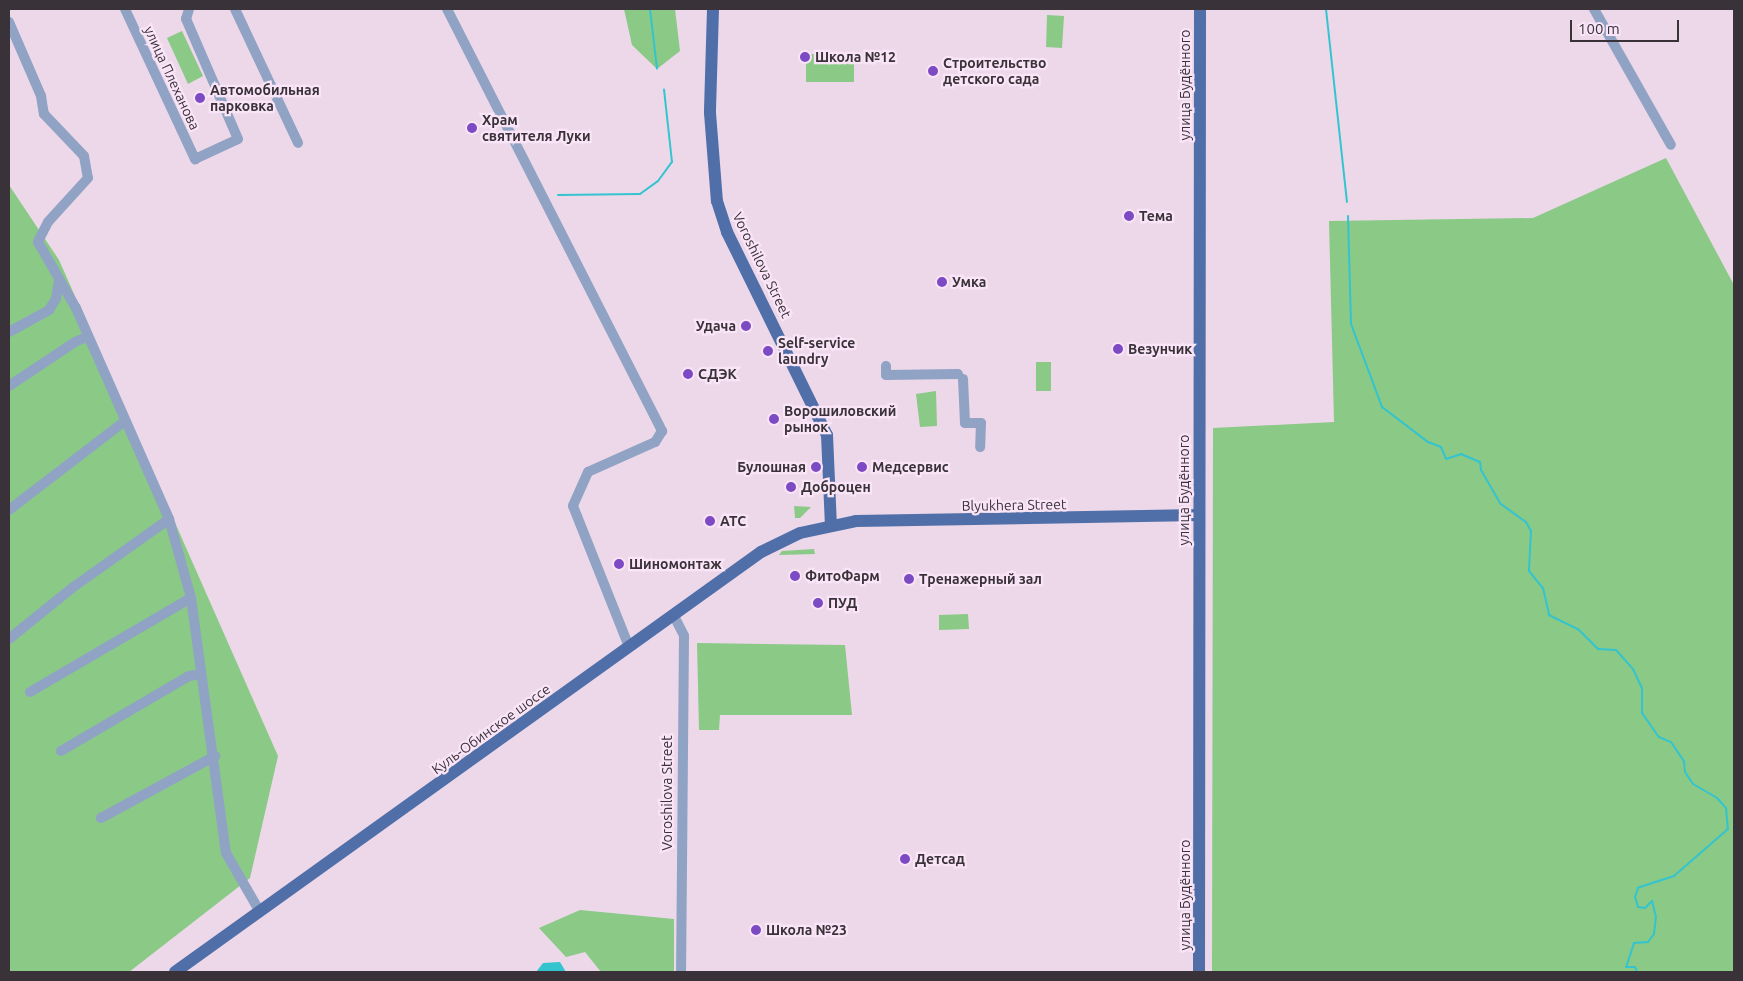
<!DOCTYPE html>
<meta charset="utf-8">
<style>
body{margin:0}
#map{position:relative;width:1743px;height:981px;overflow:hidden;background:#ecd8e9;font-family:Ubuntu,sans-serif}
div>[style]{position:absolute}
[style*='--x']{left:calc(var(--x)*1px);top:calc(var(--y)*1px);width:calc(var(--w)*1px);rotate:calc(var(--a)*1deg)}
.green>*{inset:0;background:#8ac986}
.water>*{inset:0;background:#34c4d0}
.stream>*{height:2px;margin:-1px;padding:0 1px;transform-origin:1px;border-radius:1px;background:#34c4d0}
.minor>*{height:10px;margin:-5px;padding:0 5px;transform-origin:5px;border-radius:5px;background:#91a3c4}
.major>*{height:12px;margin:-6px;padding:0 6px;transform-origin:6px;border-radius:6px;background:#506fa9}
.dots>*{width:14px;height:14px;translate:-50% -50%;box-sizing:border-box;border:2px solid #f9e5f7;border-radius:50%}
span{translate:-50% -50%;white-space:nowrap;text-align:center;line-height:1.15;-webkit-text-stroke:4.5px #f9e5f7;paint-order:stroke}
.poi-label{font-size:14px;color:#3a3239;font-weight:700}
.left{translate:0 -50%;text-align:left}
.right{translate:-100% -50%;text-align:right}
.street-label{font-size:14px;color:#3a3239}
.frame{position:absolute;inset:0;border:10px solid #3a3239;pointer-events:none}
.scale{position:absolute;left:1570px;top:20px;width:109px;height:22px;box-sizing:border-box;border:2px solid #3a3239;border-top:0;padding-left:6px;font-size:15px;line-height:18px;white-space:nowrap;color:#3a3239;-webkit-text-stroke:4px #f9e5f7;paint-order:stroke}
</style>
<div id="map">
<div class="green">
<i style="clip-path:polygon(624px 9px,675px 9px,680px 51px,657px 69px,632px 45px)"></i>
<i style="clip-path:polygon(1047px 15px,1064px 16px,1062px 48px,1046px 47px)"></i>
<i style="clip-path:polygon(182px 31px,203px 76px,188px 84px,167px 38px)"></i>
<i style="clip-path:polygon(806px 54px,854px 54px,854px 82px,806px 82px)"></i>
<i style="clip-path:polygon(1666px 158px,1734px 285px,1734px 972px,1212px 972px,1213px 428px,1334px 422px,1329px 221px,1533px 218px)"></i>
<i style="clip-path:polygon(9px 185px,59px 260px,278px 756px,250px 878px,129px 972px,9px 972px)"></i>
<i style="clip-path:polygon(1036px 362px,1051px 362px,1051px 391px,1036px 391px)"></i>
<i style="clip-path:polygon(936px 391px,937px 426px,920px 427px,916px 394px)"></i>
<i style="clip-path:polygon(794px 506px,811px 507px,800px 518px,795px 518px)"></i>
<i style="clip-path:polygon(814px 549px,815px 554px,779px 555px,782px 551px)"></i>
<i style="clip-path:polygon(968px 614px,969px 629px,939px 630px,939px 615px)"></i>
<i style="clip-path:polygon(697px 643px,845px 645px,852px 715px,720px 715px,719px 730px,699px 730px)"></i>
<i style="clip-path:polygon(580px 910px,674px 919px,674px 972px,601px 972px,585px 952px,566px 957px,539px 928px)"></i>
</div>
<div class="water">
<i style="clip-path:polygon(560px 962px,566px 972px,536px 972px,543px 963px)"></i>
</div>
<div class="stream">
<i style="--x:650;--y:9;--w:60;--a:83.3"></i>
<i style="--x:1326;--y:9;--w:194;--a:83.8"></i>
<i style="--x:558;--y:195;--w:82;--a:-0.7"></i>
<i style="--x:640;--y:194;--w:22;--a:-36"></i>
<i style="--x:658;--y:181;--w:24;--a:-54"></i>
<i style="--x:672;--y:162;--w:73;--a:-96.3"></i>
<i style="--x:1348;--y:216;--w:108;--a:88.4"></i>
<i style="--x:1351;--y:324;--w:89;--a:69.5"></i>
<i style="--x:1382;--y:407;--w:58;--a:37.3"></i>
<i style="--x:1428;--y:442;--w:14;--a:21"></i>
<i style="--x:1441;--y:447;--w:13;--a:67"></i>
<i style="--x:1446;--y:459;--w:16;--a:-18"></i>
<i style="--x:1461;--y:454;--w:21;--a:23"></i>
<i style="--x:1480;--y:462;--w:8;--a:83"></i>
<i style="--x:1481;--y:470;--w:39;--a:60"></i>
<i style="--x:1501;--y:504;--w:31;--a:36"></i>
<i style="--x:1526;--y:522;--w:10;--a:61"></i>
<i style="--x:1531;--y:531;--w:40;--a:92.9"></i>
<i style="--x:1529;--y:571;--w:22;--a:51"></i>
<i style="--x:1543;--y:588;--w:28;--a:77"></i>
<i style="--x:1549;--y:615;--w:32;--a:26"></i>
<i style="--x:1578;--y:629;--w:28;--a:45"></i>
<i style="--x:1598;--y:649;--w:18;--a:3"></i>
<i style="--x:1616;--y:650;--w:25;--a:48"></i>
<i style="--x:1633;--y:669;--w:21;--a:65"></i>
<i style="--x:1642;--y:688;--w:25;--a:90"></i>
<i style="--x:1642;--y:713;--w:29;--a:55"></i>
<i style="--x:1659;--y:737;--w:13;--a:23"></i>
<i style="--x:1671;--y:742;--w:23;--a:56"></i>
<i style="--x:1684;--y:761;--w:11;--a:85"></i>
<i style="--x:1685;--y:772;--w:14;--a:56"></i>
<i style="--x:1693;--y:784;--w:28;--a:30"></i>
<i style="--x:1717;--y:798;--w:13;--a:48"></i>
<i style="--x:1726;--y:808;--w:21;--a:85"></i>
<i style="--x:1728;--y:829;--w:72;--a:139"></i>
<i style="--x:1674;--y:876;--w:38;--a:162"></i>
<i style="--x:1638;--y:888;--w:9;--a:108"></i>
<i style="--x:1635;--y:897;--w:10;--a:73"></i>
<i style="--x:1638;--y:907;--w:7;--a:8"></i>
<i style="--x:1645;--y:908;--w:10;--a:-45"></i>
<i style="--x:1652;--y:901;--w:16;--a:76"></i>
<i style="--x:1656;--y:917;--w:17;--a:97"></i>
<i style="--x:1654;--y:934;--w:10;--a:127"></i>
<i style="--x:1648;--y:942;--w:14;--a:176"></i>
<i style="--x:1634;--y:943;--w:25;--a:108"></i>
<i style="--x:1626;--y:967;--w:9;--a:0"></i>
<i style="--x:1635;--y:967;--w:5;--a:68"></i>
</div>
<div class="minor">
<i style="--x:125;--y:9;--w:166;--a:65"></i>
<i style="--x:195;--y:159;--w:47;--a:-24.9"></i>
<i style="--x:238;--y:139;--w:131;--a:-113.4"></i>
<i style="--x:186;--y:19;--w:10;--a:-73"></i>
<i style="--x:235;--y:9;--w:148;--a:64.8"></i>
<i style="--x:447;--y:9;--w:474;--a:63"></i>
<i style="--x:662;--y:431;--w:13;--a:122"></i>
<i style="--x:655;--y:442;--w:73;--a:155.9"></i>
<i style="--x:588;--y:472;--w:37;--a:114"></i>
<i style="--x:573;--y:506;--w:152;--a:68.3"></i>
<i style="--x:1594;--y:9;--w:156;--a:60.5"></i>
<i style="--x:9;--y:22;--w:81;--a:66.6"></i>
<i style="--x:41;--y:96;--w:18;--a:81"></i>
<i style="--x:44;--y:114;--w:58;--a:46.4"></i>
<i style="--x:84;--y:156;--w:22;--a:80"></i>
<i style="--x:88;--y:178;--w:59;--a:132.3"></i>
<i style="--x:48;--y:222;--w:22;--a:117"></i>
<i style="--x:38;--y:242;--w:76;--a:60.1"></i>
<i style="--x:76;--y:308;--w:231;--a:66.2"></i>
<i style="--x:169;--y:519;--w:82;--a:74.4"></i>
<i style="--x:191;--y:598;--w:257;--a:82.2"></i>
<i style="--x:226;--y:853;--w:68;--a:60"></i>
<i style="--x:9;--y:332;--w:46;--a:-28.8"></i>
<i style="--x:49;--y:310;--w:13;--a:-58"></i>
<i style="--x:56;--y:299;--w:18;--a:-81"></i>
<i style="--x:886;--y:366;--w:9;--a:90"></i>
<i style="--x:886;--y:375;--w:72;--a:-0.8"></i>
<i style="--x:963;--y:379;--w:44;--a:87.4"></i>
<i style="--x:965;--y:423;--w:16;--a:0"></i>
<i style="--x:981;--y:423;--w:24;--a:92"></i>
<i style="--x:9;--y:386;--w:79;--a:-33.7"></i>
<i style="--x:75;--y:342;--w:13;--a:-23"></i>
<i style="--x:9;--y:510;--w:146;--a:-37.5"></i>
<i style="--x:674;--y:616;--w:22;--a:63"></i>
<i style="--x:684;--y:636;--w:336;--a:90.5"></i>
<i style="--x:9;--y:639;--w:81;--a:-39"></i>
<i style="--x:72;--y:588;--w:119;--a:-35.4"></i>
<i style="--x:30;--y:692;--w:186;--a:-30.3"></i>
<i style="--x:61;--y:751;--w:148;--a:-30.4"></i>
<i style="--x:189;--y:676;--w:12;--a:-9"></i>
<i style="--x:101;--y:818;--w:130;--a:-28.5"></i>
</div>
<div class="major">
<i style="--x:713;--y:9;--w:104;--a:91.7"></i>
<i style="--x:710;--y:113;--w:88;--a:85.5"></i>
<i style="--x:717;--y:201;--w:33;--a:72"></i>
<i style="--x:727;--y:232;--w:226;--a:63.8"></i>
<i style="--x:827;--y:435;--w:90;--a:87.5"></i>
<i style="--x:175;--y:972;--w:721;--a:-35.63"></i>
<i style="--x:761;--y:552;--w:43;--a:-26"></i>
<i style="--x:800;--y:533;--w:57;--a:-12.1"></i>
<i style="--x:856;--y:521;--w:343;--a:-1"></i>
<i style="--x:1199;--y:972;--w:963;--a:-89.94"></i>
</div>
<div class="dots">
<i style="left:805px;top:57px;background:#7c4ac2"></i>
<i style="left:933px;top:71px;background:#7c4ac2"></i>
<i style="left:200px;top:98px;background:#7c4ac2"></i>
<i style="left:472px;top:128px;background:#7c4ac2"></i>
<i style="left:1129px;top:216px;background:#7c4ac2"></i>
<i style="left:942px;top:282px;background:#7c4ac2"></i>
<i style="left:746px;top:326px;background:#7c4ac2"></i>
<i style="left:1118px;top:349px;background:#7c4ac2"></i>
<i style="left:768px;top:351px;background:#7c4ac2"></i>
<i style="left:688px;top:374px;background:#7c4ac2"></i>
<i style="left:774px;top:419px;background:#7c4ac2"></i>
<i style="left:816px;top:467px;background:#7c4ac2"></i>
<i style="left:862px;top:467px;background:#7c4ac2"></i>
<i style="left:791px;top:487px;background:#7c4ac2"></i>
<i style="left:710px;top:521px;background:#7c4ac2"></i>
<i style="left:619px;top:564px;background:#7c4ac2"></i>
<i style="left:795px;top:576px;background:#7c4ac2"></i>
<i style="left:909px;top:579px;background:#7c4ac2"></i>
<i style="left:818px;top:603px;background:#7c4ac2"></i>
<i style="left:905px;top:859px;background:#7c4ac2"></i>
<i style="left:756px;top:930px;background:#7c4ac2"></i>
</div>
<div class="poi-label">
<span class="left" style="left:815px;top:57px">Школа №12</span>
<span class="left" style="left:943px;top:71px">Строительство<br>детского сада</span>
<span class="left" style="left:210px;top:98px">Автомобильная<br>парковка</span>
<span class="left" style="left:482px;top:128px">Храм<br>святителя Луки</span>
<span class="left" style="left:1139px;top:216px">Тема</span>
<span class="left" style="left:952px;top:282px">Умка</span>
<span class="right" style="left:736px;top:326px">Удача</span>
<span class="left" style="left:778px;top:351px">Self-service<br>laundry</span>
<span class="left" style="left:1128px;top:349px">Везунчик</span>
<span class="left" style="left:698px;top:374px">СДЭК</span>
<span class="left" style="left:784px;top:419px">Ворошиловский<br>рынок</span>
<span class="right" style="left:806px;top:467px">Булошная</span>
<span class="left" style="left:872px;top:467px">Медсервис</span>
<span class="left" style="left:801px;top:487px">Доброцен</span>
<span class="left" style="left:720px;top:521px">АТС</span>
<span class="left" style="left:629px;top:564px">Шиномонтаж</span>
<span class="left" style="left:805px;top:576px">ФитоФарм</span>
<span class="left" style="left:919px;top:579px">Тренажерный зал</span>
<span class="left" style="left:828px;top:603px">ПУД</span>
<span class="left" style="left:915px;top:859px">Детсад</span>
<span class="left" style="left:766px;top:930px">Школа №23</span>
</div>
<div class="street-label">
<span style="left:172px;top:78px;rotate:65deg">улица Плеханова</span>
<span style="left:1185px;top:85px;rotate:-90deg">улица Будённого</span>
<span style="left:762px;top:265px;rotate:64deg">Voroshilova Street</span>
<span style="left:1184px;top:490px;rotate:-90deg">улица Будённого</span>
<span style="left:1014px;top:505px;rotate:-1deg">Blyukhera Street</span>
<span style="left:491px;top:729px;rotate:-36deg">Куль-Обинское шоссе</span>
<span style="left:667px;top:793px;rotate:-90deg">Voroshilova Street</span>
<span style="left:1185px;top:895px;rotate:-90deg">улица Будённого</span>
</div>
<div class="frame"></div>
<div class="scale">100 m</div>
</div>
